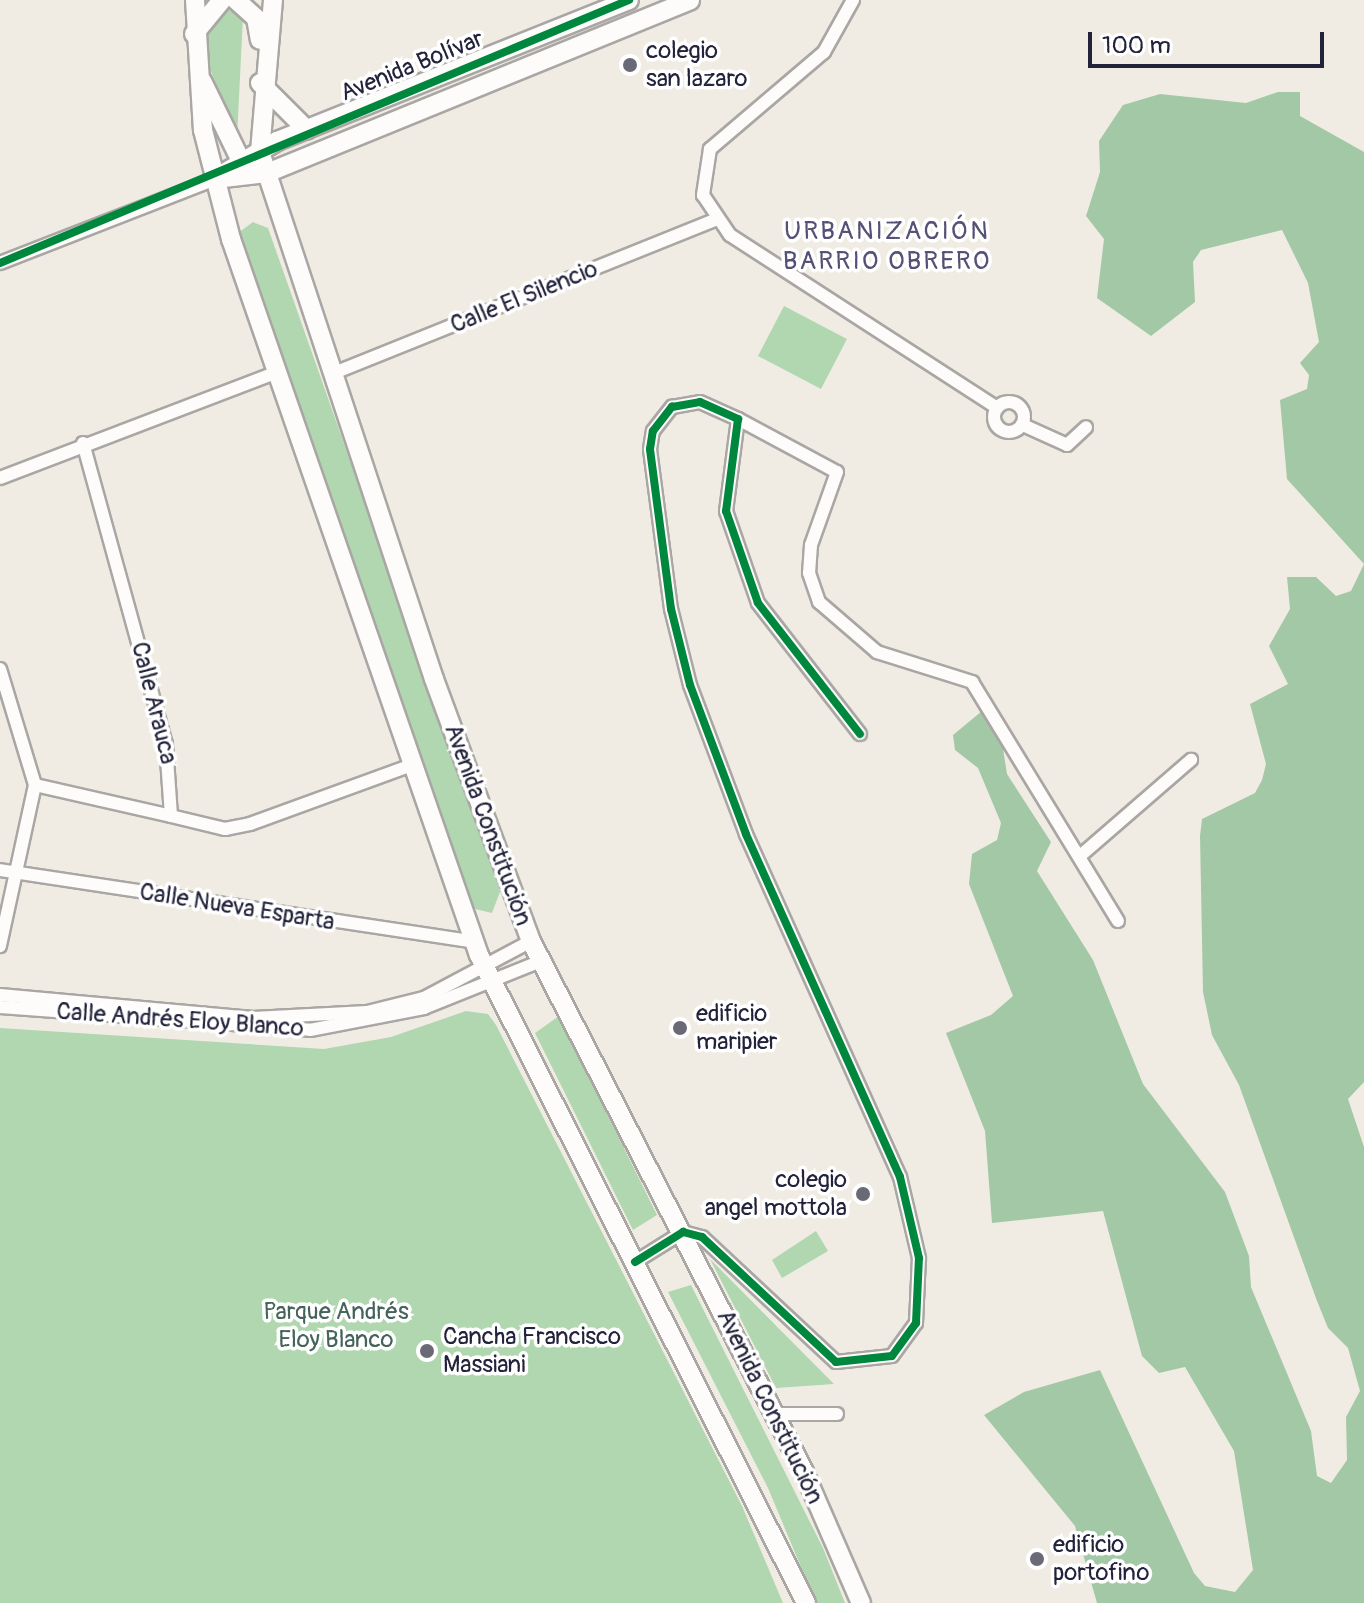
<!DOCTYPE html>
<meta charset="utf-8">
<style>
body{margin:0}
#map{position:relative;width:1364px;height:1603px;overflow:hidden;background:#f1ece3;font-family:Pangolin,sans-serif}
div>[style]{position:absolute}
[style*='--x']{left:calc(var(--x)*1px);top:calc(var(--y)*1px);width:calc(var(--w)*1px);rotate:calc(var(--a)*1deg)}
.green>*{inset:0;background:#b0d7af}
.forest>*{inset:0;background:#a3c8a5}
.roads{filter:drop-shadow(2px 0 #a9a6a4) drop-shadow(-2px 0 #a9a6a4) drop-shadow(0 2px #a9a6a4) drop-shadow(0 -2px #a9a6a4)}
.street>*{height:12px;margin:-6px;padding:0 6px;transform-origin:6px;border-radius:6px;background:#fdfcfb}
.street>.ring{margin:-6px;padding:0;box-sizing:content-box;background:none;border:12px solid #fdfcfb;border-radius:50%}
.secondary>*{height:18px;margin:-9px;padding:0 9px;transform-origin:9px;border-radius:9px;background:#fdfcfb}
.cycleway>*{height:8px;margin:-4px;padding:0 4px;transform-origin:4px;border-radius:4px;background:#00873e}
.dots>*{width:22px;height:22px;translate:-50% -50%;box-sizing:border-box;border:4px solid #fff;border-radius:50%}
span{translate:-50% -50%;white-space:nowrap;text-align:center;line-height:1.15;-webkit-text-stroke:7px #fff;paint-order:stroke}
.poi-label{font-size:24px;color:#22223b}
.left{translate:0 -50%;text-align:left}
.right{translate:-100% -50%;text-align:right}
.street-label{font-size:24px;color:#22223b}
.park-label{font-size:24px;color:#456459}
.neighbourhood-label{font-size:26px;color:#555075;letter-spacing:2px}
.scale{position:absolute;left:1088px;top:32px;width:236px;height:36px;box-sizing:border-box;border:4px solid #22223b;border-top:0;padding-left:10px;font-size:24px;line-height:28px;white-space:nowrap;color:#22223b;-webkit-text-stroke:6px #fff;paint-order:stroke}
</style>
<div id="map">
<div class="green">
<i style="clip-path:polygon(226px 9px,243px 16px,237px 138px,205px 56px,206px 26px)"></i>
<i style="clip-path:polygon(253px 222px,268px 228px,501px 889px,492px 913px,471px 908px,234px 236px)"></i>
<i style="clip-path:polygon(784px 306px,847px 339px,821px 389px,758px 356px)"></i>
<i style="clip-path:polygon(466px 1011px,488px 1014px,496px 1025px,742px 1506px,783px 1603px,0 1603px,0 1028px,324px 1049px,391px 1037px)"></i>
<i style="clip-path:polygon(559px 1016px,657px 1215px,633px 1230px,535px 1033px)"></i>
<i style="clip-path:polygon(816px 1231px,828px 1251px,782px 1278px,772px 1260px)"></i>
<i style="clip-path:polygon(710px 1259px,834px 1384px,776px 1388px)"></i>
<i style="clip-path:polygon(691px 1285px,823px 1548px,845px 1603px,816px 1603px,768px 1488px,668px 1292px)"></i>
</div>
<div class="forest">
<i style="clip-path:polygon(1278px 92px,1300px 92px,1300px 116px,1364px 152px,1364px 1082px,1348px 1099px,1364px 1147px,1364px 1603px,1097px 1603px,1075px 1526px,984px 1415px,1024px 1392px,1100px 1370px,1194px 1573px,1205px 1586px,1235px 1592px,1253px 1570px,1234px 1451px,1185px 1367px,1159px 1373px,1142px 1356px,1103px 1211px,992px 1223px,985px 1131px,946px 1033px,991px 1015px,1013px 996px,969px 884px,972px 854px,997px 840px,1001px 823px,978px 768px,955px 750px,953px 735px,982px 711px,1001px 736px,1007px 774px,1051px 842px,1037px 871px,1093px 960px,1143px 1084px,1225px 1192px,1249px 1256px,1251px 1287px,1311px 1431px,1317px 1476px,1331px 1483px,1347px 1460px,1346px 1417px,1360px 1391px,1348px 1348px,1328px 1328px,1317px 1301px,1239px 1085px,1212px 1035px,1203px 992px,1200px 836px,1202px 819px,1255px 793px,1262px 780px,1266px 764px,1250px 704px,1288px 684px,1269px 646px,1290px 609px,1287px 577px,1316px 577px,1336px 596px,1351px 591px,1364px 564px,1287px 479px,1280px 400px,1307px 389px,1309px 375px,1300px 363px,1319px 342px,1308px 283px,1282px 230px,1201px 250px,1193px 262px,1195px 302px,1151px 336px,1097px 298px,1104px 239px,1086px 216px,1100px 172px,1099px 141px,1123px 105px,1160px 94px,1246px 103px)"></i>
</div>
<div class="roads">
<div class="street">
<i style="--x:853;--y:0;--w:60;--a:119.1"></i>
<i style="--x:824;--y:52;--w:150;--a:139.6"></i>
<i style="--x:710;--y:149;--w:47;--a:98.7"></i>
<i style="--x:703;--y:195;--w:48;--a:56"></i>
<i style="--x:730;--y:235;--w:318;--a:32.9"></i>
<i style="--x:0;--y:263;--w:231;--a:-21.3"></i>
<i style="--x:334;--y:373;--w:410;--a:-21.9"></i>
<i class="ring" style="left:994px;top:402px;width:18px;height:18px"></i>
<i style="--x:738;--y:419;--w:112;--a:28.2"></i>
<i style="--x:837;--y:472;--w:77;--a:109.6"></i>
<i style="--x:811;--y:545;--w:28;--a:94"></i>
<i style="--x:809;--y:573;--w:31;--a:71"></i>
<i style="--x:819;--y:602;--w:77;--a:40.8"></i>
<i style="--x:877;--y:652;--w:100;--a:17.5"></i>
<i style="--x:972;--y:682;--w:280;--a:58.6"></i>
<i style="--x:1023;--y:425;--w:48;--a:24.4"></i>
<i style="--x:1067;--y:445;--w:26;--a:-43"></i>
<i style="--x:83;--y:443;--w:312;--a:74.6"></i>
<i style="--x:166;--y:744;--w:72;--a:86"></i>
<i style="--x:171;--y:816;--w:56;--a:13.5"></i>
<i style="--x:225;--y:829;--w:25;--a:-11"></i>
<i style="--x:250;--y:824;--w:169;--a:-20"></i>
<i style="--x:0;--y:478;--w:297;--a:-20.9"></i>
<i style="--x:0;--y:669;--w:121;--a:73.2"></i>
<i style="--x:35;--y:785;--w:165;--a:102.3"></i>
<i style="--x:35;--y:785;--w:139;--a:12.8"></i>
<i style="--x:1080;--y:856;--w:147;--a:-40.9"></i>
<i style="--x:0;--y:870;--w:479;--a:8.6"></i>
<i style="--x:0;--y:995;--w:254;--a:5.2"></i>
<i style="--x:253;--y:1018;--w:114;--a:-3"></i>
<i style="--x:367;--y:1012;--w:59;--a:-13.8"></i>
<i style="--x:424;--y:998;--w:121;--a:-28"></i>
<i style="--x:0;--y:1007;--w:311;--a:4.2"></i>
<i style="--x:310;--y:1030;--w:116;--a:-10.9"></i>
<i style="--x:424;--y:1008;--w:126;--a:-21.9"></i>
<i style="--x:635;--y:1262;--w:57;--a:-32"></i>
<i style="--x:683;--y:1232;--w:20;--a:15"></i>
<i style="--x:702;--y:1237;--w:183;--a:43"></i>
<i style="--x:836;--y:1362;--w:56;--a:-6.1"></i>
<i style="--x:892;--y:1356;--w:41;--a:-54"></i>
<i style="--x:916;--y:1323;--w:65;--a:-87.4"></i>
<i style="--x:919;--y:1258;--w:83;--a:-103.2"></i>
<i style="--x:900;--y:1177;--w:376;--a:-114.2"></i>
<i style="--x:746;--y:834;--w:159;--a:-110.6"></i>
<i style="--x:690;--y:685;--w:78;--a:-104"></i>
<i style="--x:671;--y:609;--w:161;--a:-97.5"></i>
<i style="--x:650;--y:449;--w:18;--a:-81"></i>
<i style="--x:653;--y:431;--w:31;--a:-52"></i>
<i style="--x:672;--y:407;--w:28;--a:-10"></i>
<i style="--x:700;--y:402;--w:42;--a:24.1"></i>
<i style="--x:738;--y:419;--w:93;--a:97.4"></i>
<i style="--x:726;--y:511;--w:97;--a:70.8"></i>
<i style="--x:758;--y:603;--w:166;--a:52.1"></i>
<i style="--x:775;--y:1414;--w:62;--a:0"></i>
</div>
<div class="secondary">
<i style="--x:195;--y:0;--w:130;--a:86.5"></i>
<i style="--x:203;--y:130;--w:113;--a:75.6"></i>
<i style="--x:231;--y:239;--w:758;--a:70.9"></i>
<i style="--x:479;--y:955;--w:726;--a:63.22"></i>
<i style="--x:236;--y:0;--w:27;--a:42"></i>
<i style="--x:256;--y:18;--w:22;--a:80"></i>
<i style="--x:273;--y:0;--w:153;--a:94.9"></i>
<i style="--x:260;--y:152;--w:555;--a:71.73"></i>
<i style="--x:434;--y:679;--w:279;--a:69.7"></i>
<i style="--x:531;--y:941;--w:597;--a:62.79"></i>
<i style="--x:804;--y:1472;--w:143;--a:66.5"></i>
<i style="--x:194;--y:34;--w:44;--a:-50.5"></i>
<i style="--x:202;--y:81;--w:91;--a:64"></i>
<i style="--x:260;--y:83;--w:66;--a:45"></i>
<i style="--x:221;--y:175;--w:66;--a:-31.3"></i>
<i style="--x:277;--y:141;--w:379;--a:-21.8"></i>
<i style="--x:215;--y:179;--w:52;--a:-6.6"></i>
<i style="--x:267;--y:173;--w:457;--a:-22.2"></i>
</div>
</div>
<div class="cycleway">
<i style="--x:0;--y:263;--w:682;--a:-22.69"></i>
<i style="--x:635;--y:1262;--w:57;--a:-32"></i>
<i style="--x:683;--y:1232;--w:20;--a:15"></i>
<i style="--x:702;--y:1237;--w:183;--a:43"></i>
<i style="--x:836;--y:1362;--w:56;--a:-6.1"></i>
<i style="--x:892;--y:1356;--w:41;--a:-54"></i>
<i style="--x:916;--y:1323;--w:65;--a:-87.4"></i>
<i style="--x:919;--y:1258;--w:83;--a:-103.2"></i>
<i style="--x:900;--y:1177;--w:376;--a:-114.2"></i>
<i style="--x:746;--y:834;--w:159;--a:-110.6"></i>
<i style="--x:690;--y:685;--w:78;--a:-104"></i>
<i style="--x:671;--y:609;--w:161;--a:-97.5"></i>
<i style="--x:650;--y:449;--w:18;--a:-81"></i>
<i style="--x:653;--y:431;--w:31;--a:-52"></i>
<i style="--x:672;--y:407;--w:28;--a:-10"></i>
<i style="--x:700;--y:402;--w:42;--a:24.1"></i>
<i style="--x:738;--y:419;--w:93;--a:97.4"></i>
<i style="--x:726;--y:511;--w:97;--a:70.8"></i>
<i style="--x:758;--y:603;--w:166;--a:52.1"></i>
</div>
<div class="dots">
<i style="left:630px;top:65px;background:#6a6976"></i>
<i style="left:680px;top:1028px;background:#6a6976"></i>
<i style="left:863px;top:1194px;background:#6a6976"></i>
<i style="left:427px;top:1351px;background:#6a6976"></i>
<i style="left:1037px;top:1559px;background:#6a6976"></i>
</div>
<div class="poi-label">
<span class="left" style="left:646px;top:65px">colegio<br>san lazaro</span>
<span class="left" style="left:696px;top:1028px">edificio<br>maripier</span>
<span class="right" style="left:847px;top:1194px">colegio<br>angel mottola</span>
<span class="left" style="left:443px;top:1351px">Cancha Francisco<br>Massiani</span>
<span class="left" style="left:1053px;top:1559px">edificio<br>portofino</span>
</div>
<div class="street-label">
<span style="left:412px;top:66px;rotate:-22deg">Avenida Bolívar</span>
<span style="left:524px;top:297px;rotate:-22deg">Calle El Silencio</span>
<span style="left:154px;top:703px;rotate:76deg">Calle Arauca</span>
<span style="left:488px;top:825px;rotate:70deg">Avenida Constitución</span>
<span style="left:237px;top:907px;rotate:9deg">Calle Nueva Esparta</span>
<span style="left:180px;top:1020px;rotate:4deg">Calle Andrés Eloy Blanco</span>
<span style="left:770px;top:1407px;rotate:64deg">Avenida Constitución</span>
</div>
<div class="park-label">
<span style="left:336px;top:1326px">Parque Andrés<br>Eloy Blanco</span>
</div>
<div class="neighbourhood-label">
<span style="left:887px;top:247px">URBANIZACIÓN<br>BARRIO OBRERO</span>
</div>
<div class="scale">100 m</div>
</div>
